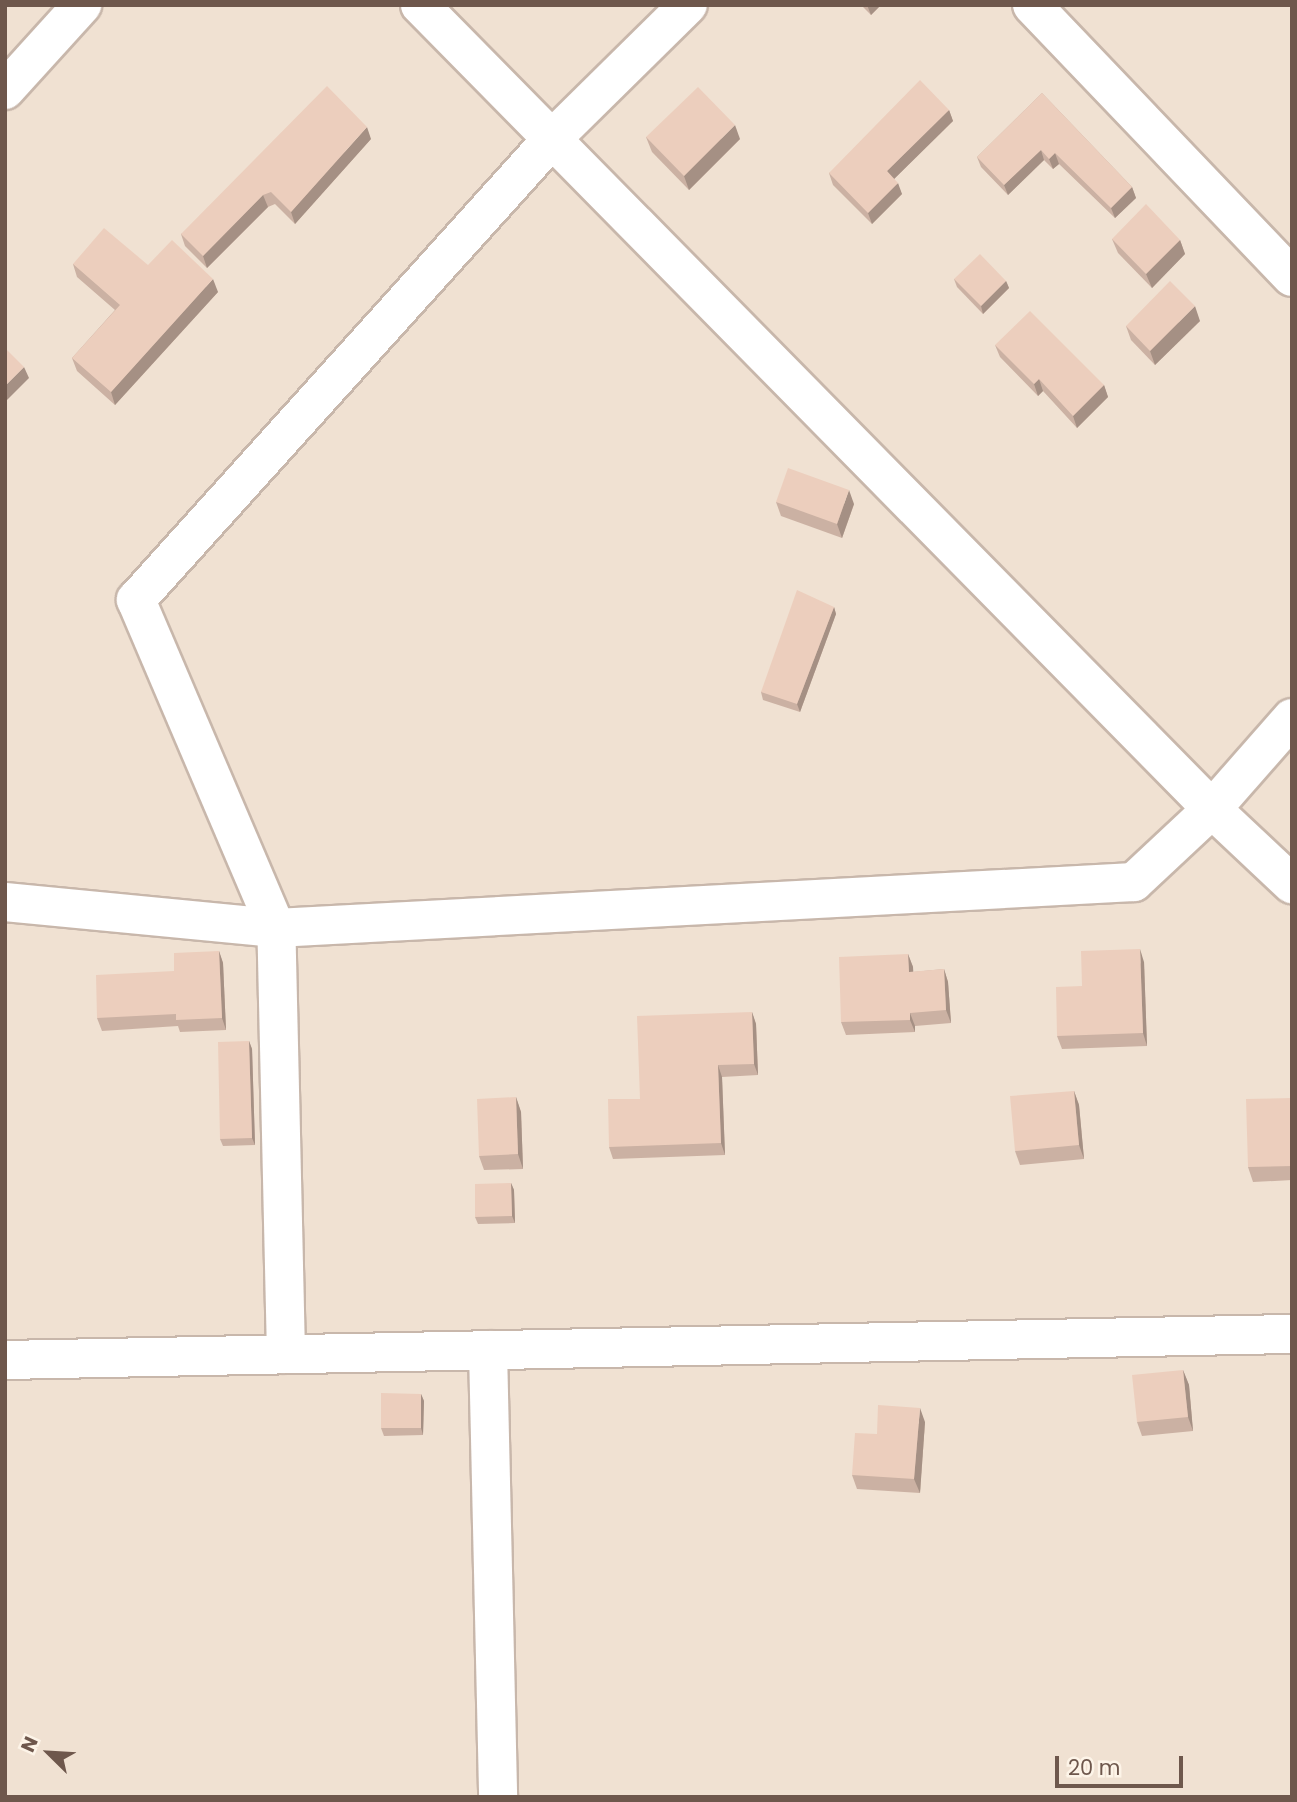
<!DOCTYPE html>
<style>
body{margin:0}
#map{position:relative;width:1297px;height:1802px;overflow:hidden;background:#f9f0e2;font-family:Poppins,sans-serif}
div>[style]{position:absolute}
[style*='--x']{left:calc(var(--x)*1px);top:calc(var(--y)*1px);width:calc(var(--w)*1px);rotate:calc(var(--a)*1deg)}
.residential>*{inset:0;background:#f0e1d2}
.roads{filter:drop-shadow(2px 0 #c8b7ab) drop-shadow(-2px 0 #c8b7ab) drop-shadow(0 2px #c8b7ab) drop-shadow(0 -2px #c8b7ab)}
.street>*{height:38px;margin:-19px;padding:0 19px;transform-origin:19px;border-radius:19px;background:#fff}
.wall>*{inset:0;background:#cbb1a3}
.shaded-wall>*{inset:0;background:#a59084}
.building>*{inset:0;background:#eccebd}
span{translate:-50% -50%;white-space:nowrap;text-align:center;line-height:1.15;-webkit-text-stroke:5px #fdf4e8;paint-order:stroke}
.frame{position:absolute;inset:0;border:7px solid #6e574c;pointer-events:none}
.north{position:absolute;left:14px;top:1718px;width:70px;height:70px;-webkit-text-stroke:5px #fdf4e8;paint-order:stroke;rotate:294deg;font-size:19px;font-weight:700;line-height:28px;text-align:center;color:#6e574c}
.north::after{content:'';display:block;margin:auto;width:24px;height:32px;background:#6e574c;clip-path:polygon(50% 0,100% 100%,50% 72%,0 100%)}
.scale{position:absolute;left:1055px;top:1756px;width:128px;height:32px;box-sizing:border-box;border:4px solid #6e574c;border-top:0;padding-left:9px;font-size:21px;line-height:24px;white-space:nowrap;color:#6e574c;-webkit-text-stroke:5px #fdf4e8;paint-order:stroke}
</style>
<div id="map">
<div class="residential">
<i style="clip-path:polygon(5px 5px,1292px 5px,1292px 1797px,5px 1797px)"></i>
</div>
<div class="roads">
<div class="street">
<i style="--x:420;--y:5;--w:1129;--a:45.43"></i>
<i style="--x:1212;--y:809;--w:110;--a:43.2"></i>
<i style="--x:1032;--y:5;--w:376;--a:46.3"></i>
<i style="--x:5;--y:90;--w:115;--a:-47.8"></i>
<i style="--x:5;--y:902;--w:272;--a:5.5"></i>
<i style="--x:276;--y:928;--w:859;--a:-3.07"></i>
<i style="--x:1134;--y:882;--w:107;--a:-43.1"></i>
<i style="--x:1212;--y:809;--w:121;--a:-48.7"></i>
<i style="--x:488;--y:1350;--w:447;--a:88.7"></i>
<i style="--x:286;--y:1354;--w:426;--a:-91.3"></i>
<i style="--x:276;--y:928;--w:357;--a:-113.1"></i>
<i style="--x:136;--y:600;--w:620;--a:-47.94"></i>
<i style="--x:551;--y:140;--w:192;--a:-44.6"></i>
<i style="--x:5;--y:1360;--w:1287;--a:-1.16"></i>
</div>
</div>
<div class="wall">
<i style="clip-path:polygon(861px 5px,881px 5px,871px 15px)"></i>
<i style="clip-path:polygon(1042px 93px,1132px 187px,1136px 198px,1115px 218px,1059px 164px,1053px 169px,1044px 160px,1008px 195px,981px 167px,977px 157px)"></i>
<i style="clip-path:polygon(949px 110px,953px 121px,894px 179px,902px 194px,872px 224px,833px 185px,829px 173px)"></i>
<i style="clip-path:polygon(646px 137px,740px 139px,689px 190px,652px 152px)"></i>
<i style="clip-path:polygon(371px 139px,295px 224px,275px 204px,268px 207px,207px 268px,185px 246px,181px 234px)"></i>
<i style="clip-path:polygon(1112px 239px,1180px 240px,1185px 254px,1152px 288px,1118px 253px)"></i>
<i style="clip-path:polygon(73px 264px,148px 265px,218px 292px,115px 405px,77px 371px,72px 358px,115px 310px,77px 277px)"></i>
<i style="clip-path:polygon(954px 279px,1006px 281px,1009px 288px,983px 314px,957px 287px)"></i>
<i style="clip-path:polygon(1200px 321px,1155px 365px,1131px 340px,1126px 326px)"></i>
<i style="clip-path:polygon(995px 345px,1104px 385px,1108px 397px,1077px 428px,1043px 391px,1038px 396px,1000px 357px)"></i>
<i style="clip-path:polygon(776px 502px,854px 504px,842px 538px,781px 516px)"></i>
<i style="clip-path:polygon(834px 607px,836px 614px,800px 712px,763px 700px,761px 692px)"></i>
<i style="clip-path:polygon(219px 951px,223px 963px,226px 1030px,180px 1032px,178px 1026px,102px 1031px,97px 1018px,174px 971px)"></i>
<i style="clip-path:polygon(908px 954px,913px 967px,913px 972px,944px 969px,948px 982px,951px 1023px,915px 1026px,915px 1032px,846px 1035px,841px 1022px)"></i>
<i style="clip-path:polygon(1144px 962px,1147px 1046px,1062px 1049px,1057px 1036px,1082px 986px)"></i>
<i style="clip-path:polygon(752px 1012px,756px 1024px,758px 1075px,722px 1077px,725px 1155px,613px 1159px,609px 1147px,640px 1099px)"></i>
<i style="clip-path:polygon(249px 1041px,252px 1049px,255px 1145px,223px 1146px,220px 1139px)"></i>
<i style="clip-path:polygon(1074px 1091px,1079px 1105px,1084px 1159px,1020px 1165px,1015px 1151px)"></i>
<i style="clip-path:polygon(516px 1097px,521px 1112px,523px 1169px,484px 1170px,479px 1156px)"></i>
<i style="clip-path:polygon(1292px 1098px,1292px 1180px,1253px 1182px,1248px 1167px)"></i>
<i style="clip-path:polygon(511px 1183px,514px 1190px,515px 1223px,478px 1224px,475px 1217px)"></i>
<i style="clip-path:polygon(1183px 1370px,1189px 1385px,1193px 1431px,1142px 1436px,1137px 1422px)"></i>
<i style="clip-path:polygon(421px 1394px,424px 1401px,423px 1435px,384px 1436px,381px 1428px)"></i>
<i style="clip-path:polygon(925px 1422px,920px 1493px,857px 1489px,852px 1475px,877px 1434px)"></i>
</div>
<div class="shaded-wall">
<i style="clip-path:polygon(867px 5px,881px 5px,871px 15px)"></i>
<i style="clip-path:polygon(949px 110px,953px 121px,891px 182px,887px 171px)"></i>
<i style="clip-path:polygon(735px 125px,740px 139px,689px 190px,684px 176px)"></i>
<i style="clip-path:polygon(367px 127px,371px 139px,295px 224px,291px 212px)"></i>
<i style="clip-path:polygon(1041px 150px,1044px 160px,1008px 195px,1004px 185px)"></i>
<i style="clip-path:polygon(1055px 153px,1059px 164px,1053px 169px,1049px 159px)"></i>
<i style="clip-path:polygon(898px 183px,902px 194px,872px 224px,868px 213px)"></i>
<i style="clip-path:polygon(1132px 187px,1136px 198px,1115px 218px,1111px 208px)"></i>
<i style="clip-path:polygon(263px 195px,268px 207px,207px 268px,203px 256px)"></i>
<i style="clip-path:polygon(1180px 240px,1185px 254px,1152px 288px,1146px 274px)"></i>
<i style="clip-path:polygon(213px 279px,218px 292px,115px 405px,111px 392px)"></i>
<i style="clip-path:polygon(1006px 281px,1009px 288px,983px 314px,981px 306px)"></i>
<i style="clip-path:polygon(1195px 306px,1200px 321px,1155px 365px,1150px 351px)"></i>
<i style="clip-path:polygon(24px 367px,29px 378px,5px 402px,5px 386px)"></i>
<i style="clip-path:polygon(1039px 379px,1043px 391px,1038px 396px,1034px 384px)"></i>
<i style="clip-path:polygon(1104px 385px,1108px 397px,1077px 428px,1073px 416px)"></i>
<i style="clip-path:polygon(849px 490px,854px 504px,842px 538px,837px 524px)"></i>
<i style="clip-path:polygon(834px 607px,836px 614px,800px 712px,797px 704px)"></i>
<i style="clip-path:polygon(1140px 949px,1144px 962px,1147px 1046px,1143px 1033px)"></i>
<i style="clip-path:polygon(219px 951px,223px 963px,226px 1030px,222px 1018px)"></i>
<i style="clip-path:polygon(908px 954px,913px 967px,914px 985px,909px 972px)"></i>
<i style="clip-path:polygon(944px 969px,948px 982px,951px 1023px,946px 1010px)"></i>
<i style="clip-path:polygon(752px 1012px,756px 1024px,758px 1075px,754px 1064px)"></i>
<i style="clip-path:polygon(910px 1013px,915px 1026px,915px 1032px,910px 1020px)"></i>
<i style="clip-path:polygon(249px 1041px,252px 1049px,255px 1145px,252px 1138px)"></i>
<i style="clip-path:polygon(718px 1065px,722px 1077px,725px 1155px,721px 1143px)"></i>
<i style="clip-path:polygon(1074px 1091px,1079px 1105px,1084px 1159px,1079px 1145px)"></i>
<i style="clip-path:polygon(516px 1097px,521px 1112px,523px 1169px,518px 1154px)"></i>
<i style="clip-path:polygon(511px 1183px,514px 1190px,515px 1223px,512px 1216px)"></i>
<i style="clip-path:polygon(1183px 1370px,1189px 1385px,1193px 1431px,1188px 1417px)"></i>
<i style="clip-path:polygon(421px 1394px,424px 1401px,423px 1435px,421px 1428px)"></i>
<i style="clip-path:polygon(920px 1408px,925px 1422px,920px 1493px,914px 1479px)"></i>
</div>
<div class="building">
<i style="clip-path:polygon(920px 80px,949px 110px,887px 171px,898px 183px,868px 213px,829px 173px)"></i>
<i style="clip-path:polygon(327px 86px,367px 127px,291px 212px,271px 192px,263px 195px,203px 256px,181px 234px)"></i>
<i style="clip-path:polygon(698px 87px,735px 125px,684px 176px,646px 137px)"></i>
<i style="clip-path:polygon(1042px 93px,1132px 187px,1111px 208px,1055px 153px,1049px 159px,1041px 150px,1004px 185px,977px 157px)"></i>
<i style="clip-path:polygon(1146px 204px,1180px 240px,1146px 274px,1112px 239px)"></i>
<i style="clip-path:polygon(104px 228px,148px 265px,172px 240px,213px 279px,111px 392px,72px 358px,120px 305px,73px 264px)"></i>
<i style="clip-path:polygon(980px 254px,1006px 281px,981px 306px,954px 279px)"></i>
<i style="clip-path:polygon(1170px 281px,1195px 306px,1150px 351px,1126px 326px)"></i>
<i style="clip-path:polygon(1030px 311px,1104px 385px,1073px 416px,1039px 379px,1034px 384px,995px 345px)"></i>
<i style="clip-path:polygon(5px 348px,24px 367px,5px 386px)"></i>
<i style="clip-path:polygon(788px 468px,849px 490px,837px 524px,776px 502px)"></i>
<i style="clip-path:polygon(797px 590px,834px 607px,797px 704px,761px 692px)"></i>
<i style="clip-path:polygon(1140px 949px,1143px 1033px,1057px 1036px,1056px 987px,1082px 986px,1081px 951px)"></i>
<i style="clip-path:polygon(219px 951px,222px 1018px,176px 1020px,176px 1014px,97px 1018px,96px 975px,174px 971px,174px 953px)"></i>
<i style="clip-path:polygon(908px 954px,909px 972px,944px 969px,946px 1010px,910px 1013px,910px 1020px,841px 1022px,839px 957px)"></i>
<i style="clip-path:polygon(752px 1012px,754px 1064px,718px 1065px,721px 1143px,609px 1147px,608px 1099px,640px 1099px,637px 1016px)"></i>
<i style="clip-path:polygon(249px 1041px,252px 1138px,220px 1139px,218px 1042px)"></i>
<i style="clip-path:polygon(1074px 1091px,1079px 1145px,1015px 1151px,1010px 1096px)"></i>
<i style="clip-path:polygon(516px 1097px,518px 1154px,479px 1156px,477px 1099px)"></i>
<i style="clip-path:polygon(1292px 1098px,1292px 1166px,1248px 1167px,1246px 1099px)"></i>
<i style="clip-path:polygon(511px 1183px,512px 1216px,475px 1217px,475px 1184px)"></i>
<i style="clip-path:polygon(1183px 1370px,1188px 1417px,1137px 1422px,1132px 1375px)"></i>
<i style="clip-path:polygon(381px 1393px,421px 1394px,421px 1428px,381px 1428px)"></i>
<i style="clip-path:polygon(878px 1405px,920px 1408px,914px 1479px,852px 1475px,855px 1433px,877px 1434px)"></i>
</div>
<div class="frame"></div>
<div class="north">N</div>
<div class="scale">20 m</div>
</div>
